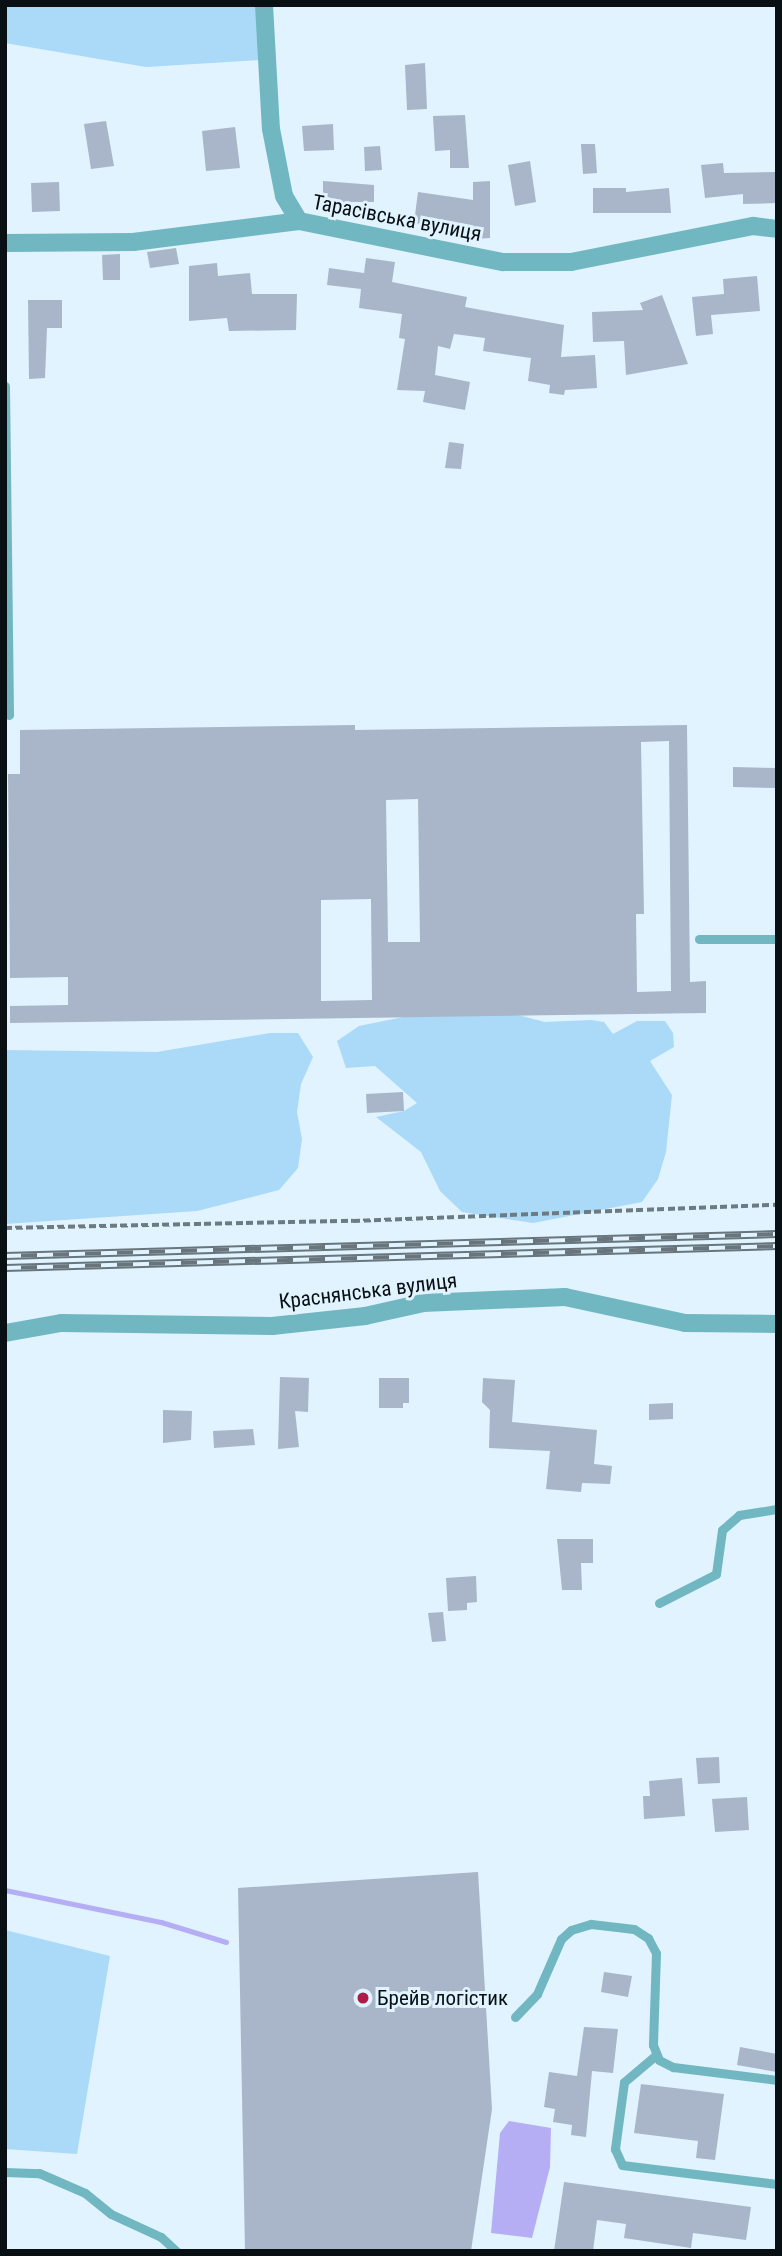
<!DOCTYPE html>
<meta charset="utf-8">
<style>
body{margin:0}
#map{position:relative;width:782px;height:2256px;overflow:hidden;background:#e0f3fe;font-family:"Roboto Condensed",sans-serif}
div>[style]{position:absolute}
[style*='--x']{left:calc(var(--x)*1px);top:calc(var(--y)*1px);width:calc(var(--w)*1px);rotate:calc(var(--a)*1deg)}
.green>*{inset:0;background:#aadaf7}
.water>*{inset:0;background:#b5aef4}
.stream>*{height:5px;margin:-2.5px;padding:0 2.5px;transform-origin:2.5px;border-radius:2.5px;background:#b5aef4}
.building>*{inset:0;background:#a9b5c9}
.path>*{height:3.5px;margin-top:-1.75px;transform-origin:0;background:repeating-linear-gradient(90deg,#6c7a81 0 7px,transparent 0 10.5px)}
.service>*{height:9px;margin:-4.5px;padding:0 4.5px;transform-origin:4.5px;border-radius:4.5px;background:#71b7c1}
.minor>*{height:18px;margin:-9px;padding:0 9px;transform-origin:9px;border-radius:9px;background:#71b7c1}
.rail>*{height:8px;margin-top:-4px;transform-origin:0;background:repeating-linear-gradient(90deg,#e0f3fe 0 16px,#68757c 0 32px);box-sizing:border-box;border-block:2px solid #68757c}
.dots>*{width:19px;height:19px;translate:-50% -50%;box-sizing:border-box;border:4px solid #e0f3fe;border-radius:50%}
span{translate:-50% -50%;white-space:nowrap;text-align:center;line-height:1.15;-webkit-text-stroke:6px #e0f3fe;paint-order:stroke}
.street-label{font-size:21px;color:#081014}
.poi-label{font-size:21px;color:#081014}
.left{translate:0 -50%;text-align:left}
.frame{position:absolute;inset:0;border:7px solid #081014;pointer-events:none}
</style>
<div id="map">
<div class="green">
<i style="clip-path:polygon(5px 5px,260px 5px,262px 60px,146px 67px,5px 43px)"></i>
<i style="clip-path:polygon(413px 1015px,518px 1015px,545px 1022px,591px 1020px,604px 1022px,613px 1034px,637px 1021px,665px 1021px,673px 1033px,674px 1047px,650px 1061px,672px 1095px,666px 1152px,658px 1179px,642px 1202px,533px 1223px,462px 1212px,440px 1191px,421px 1152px,376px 1117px,404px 1111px,417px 1103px,375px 1066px,346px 1068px,337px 1041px,359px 1026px)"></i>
<i style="clip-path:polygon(270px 1033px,298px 1033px,313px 1057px,301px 1084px,297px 1112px,302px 1139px,298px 1168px,279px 1190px,197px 1211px,5px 1224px,5px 1050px,157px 1052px)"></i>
<i style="clip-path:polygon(5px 1930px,110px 1956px,77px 2154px,5px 2149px)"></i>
</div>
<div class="water">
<i style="clip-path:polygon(509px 2121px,551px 2128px,550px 2167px,532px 2238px,491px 2233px,500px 2133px)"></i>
</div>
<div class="stream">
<i style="--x:5;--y:1890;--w:159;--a:11.6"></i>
<i style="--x:161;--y:1922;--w:68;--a:17.1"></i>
</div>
<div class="building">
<i style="clip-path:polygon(425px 63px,427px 109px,407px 110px,405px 65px)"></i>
<i style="clip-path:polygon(465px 115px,469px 168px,450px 168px,450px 150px,435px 151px,433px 116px)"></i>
<i style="clip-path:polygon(106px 121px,114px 166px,91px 169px,84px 124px)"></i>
<i style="clip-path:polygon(333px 124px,334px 150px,304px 151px,302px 126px)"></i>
<i style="clip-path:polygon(235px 127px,240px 168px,206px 171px,202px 131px)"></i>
<i style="clip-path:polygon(581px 144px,595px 144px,597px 173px,583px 174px)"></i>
<i style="clip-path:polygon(380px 146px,382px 170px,365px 171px,364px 147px)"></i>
<i style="clip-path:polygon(530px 161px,536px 202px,515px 206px,508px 165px)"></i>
<i style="clip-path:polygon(723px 163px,724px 173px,777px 172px,777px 203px,743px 204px,743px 194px,705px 198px,701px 165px)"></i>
<i style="clip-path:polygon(323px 181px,374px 185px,374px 202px,323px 202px)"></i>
<i style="clip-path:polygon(490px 181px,490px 238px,475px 239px,475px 232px,414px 223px,418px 192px,473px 200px,473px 182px)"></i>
<i style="clip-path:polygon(59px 182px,60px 211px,32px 212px,31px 183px)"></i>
<i style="clip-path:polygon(593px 188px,626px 188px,626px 192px,669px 188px,671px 213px,593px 213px)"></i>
<i style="clip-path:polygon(176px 248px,179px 264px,150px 268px,147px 252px)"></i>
<i style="clip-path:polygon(120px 254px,120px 280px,103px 280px,102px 255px)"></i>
<i style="clip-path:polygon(366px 258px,395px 262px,392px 282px,467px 297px,465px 307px,564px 325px,561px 357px,595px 355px,597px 388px,565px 390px,564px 395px,549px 393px,550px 385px,528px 381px,531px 358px,483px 351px,485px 338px,454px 334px,450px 349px,438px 346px,435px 375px,470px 382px,465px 410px,423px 402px,425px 391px,397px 390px,405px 339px,399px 338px,402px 314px,359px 308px,361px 289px,327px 285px,329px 268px,364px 273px)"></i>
<i style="clip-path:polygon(217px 263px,218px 276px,250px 273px,252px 294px,297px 294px,296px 330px,229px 331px,227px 318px,189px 321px,189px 266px)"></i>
<i style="clip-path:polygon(757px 276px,760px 311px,711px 315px,713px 334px,696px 336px,692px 297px,724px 294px,723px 279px)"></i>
<i style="clip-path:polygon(662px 295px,688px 364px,626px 375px,624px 341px,593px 342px,592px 312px,643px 310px,640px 303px)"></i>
<i style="clip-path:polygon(28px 300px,62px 300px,62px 328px,47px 328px,45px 378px,29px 379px)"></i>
<i style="clip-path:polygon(449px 442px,464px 444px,461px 469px,445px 468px)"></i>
<i style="clip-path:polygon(evenodd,355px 725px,355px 730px,687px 725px,690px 982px,706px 981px,706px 1013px,10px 1023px,10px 1006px,68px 1005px,68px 977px,10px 978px,8px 774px,20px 774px,20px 730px,355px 725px,669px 741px,671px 991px,637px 992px,636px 914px,644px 914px,641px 742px,669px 741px,355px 725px,418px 799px,420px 942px,388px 942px,386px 800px,418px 799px,355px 725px,371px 899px,372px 1000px,321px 1001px,321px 900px,371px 899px)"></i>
<i style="clip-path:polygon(733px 767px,777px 768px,777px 788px,733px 787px)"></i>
<i style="clip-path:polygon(403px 1092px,404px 1111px,367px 1113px,366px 1094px)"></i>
<i style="clip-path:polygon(280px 1377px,309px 1378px,308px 1412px,295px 1411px,299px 1447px,278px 1449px)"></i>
<i style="clip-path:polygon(379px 1378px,409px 1378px,409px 1403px,403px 1403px,403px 1408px,379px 1408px)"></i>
<i style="clip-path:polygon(483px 1378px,515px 1380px,512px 1422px,597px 1430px,594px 1464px,612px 1466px,610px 1484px,582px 1483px,581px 1492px,546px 1489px,550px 1451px,489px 1448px,490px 1410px,482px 1402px)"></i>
<i style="clip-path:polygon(673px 1403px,673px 1419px,649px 1420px,649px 1404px)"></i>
<i style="clip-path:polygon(163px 1410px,192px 1411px,191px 1440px,163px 1443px)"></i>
<i style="clip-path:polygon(253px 1429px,255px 1445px,214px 1448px,213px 1431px)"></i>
<i style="clip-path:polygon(557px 1539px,593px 1539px,593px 1563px,581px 1563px,582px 1590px,562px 1590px)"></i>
<i style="clip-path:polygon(476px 1576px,477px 1602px,467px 1603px,467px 1610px,448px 1611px,446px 1578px)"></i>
<i style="clip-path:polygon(443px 1612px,446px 1641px,432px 1642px,428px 1613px)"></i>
<i style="clip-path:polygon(719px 1757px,720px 1783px,698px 1784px,696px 1758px)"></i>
<i style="clip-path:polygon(682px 1778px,685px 1816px,644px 1819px,643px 1796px,650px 1796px,649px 1781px)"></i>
<i style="clip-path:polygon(747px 1797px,749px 1830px,715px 1832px,712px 1799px)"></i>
<i style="clip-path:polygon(478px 1872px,492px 2109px,471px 2251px,245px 2251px,238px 1888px)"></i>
<i style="clip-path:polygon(604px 1972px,632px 1976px,628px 1997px,601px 1992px)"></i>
<i style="clip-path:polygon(584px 2027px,618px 2029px,613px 2073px,592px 2071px,586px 2137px,571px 2135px,572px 2125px,553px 2122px,555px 2109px,544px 2107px,549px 2072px,577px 2076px)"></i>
<i style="clip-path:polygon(740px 2047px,777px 2054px,777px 2072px,737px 2065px)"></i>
<i style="clip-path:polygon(641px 2084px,724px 2094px,715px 2160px,696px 2158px,698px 2141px,634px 2133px)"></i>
<i style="clip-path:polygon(564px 2182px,751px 2207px,746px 2240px,693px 2233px,691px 2248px,624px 2238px,626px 2224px,597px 2220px,593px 2251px,554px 2251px)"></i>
</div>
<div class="path">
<i style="--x:5;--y:1228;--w:348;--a:-1.2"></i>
<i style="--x:353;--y:1221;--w:424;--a:-2.2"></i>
</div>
<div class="service">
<i style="--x:5;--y:386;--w:329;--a:89.3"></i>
<i style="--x:699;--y:939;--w:78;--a:0"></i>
<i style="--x:659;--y:1603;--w:64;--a:-27"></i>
<i style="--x:716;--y:1574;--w:44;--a:-82.2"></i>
<i style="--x:722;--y:1530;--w:23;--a:-41"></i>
<i style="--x:739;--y:1515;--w:38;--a:-9"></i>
<i style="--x:515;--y:2017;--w:32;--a:-46"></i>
<i style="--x:537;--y:1994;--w:60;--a:-66.4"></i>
<i style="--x:561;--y:1939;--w:13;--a:-42"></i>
<i style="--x:571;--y:1930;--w:21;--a:-17"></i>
<i style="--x:591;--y:1924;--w:43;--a:6.6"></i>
<i style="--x:634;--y:1929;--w:17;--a:33"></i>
<i style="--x:648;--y:1938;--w:17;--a:62"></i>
<i style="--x:656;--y:1953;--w:92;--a:91.9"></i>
<i style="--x:653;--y:2045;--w:16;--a:68"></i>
<i style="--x:659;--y:2060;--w:16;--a:27"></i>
<i style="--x:673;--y:2067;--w:105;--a:7.1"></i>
<i style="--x:656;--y:2055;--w:42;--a:139.8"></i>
<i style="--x:624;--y:2082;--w:68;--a:97.7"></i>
<i style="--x:615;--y:2149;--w:17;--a:66"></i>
<i style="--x:622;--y:2165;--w:156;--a:7"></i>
<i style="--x:5;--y:2172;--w:34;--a:2"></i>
<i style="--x:39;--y:2173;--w:50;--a:23.5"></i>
<i style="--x:85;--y:2193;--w:33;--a:39"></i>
<i style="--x:111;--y:2214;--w:55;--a:24.7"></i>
<i style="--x:161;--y:2237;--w:21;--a:43"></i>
</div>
<div class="minor">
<i style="--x:264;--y:5;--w:124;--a:86.8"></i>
<i style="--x:271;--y:129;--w:68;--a:79"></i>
<i style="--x:284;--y:196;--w:29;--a:59"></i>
<i style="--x:5;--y:243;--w:128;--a:-0.4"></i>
<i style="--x:133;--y:242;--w:167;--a:-7.2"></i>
<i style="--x:299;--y:221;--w:208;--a:11.4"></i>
<i style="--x:503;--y:262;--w:68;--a:0"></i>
<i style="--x:571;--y:262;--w:186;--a:-11.2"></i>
<i style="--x:753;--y:226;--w:24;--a:7"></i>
<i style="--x:5;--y:1333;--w:57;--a:-10.1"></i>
<i style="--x:61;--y:1323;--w:211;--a:0.8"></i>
<i style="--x:272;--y:1326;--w:94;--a:-6.1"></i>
<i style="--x:365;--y:1316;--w:59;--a:-12.6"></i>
<i style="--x:423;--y:1303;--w:142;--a:-2.4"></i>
<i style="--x:565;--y:1297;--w:123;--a:12.2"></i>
<i style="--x:685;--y:1323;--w:92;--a:0.6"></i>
</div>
<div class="rail">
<i style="--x:5;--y:1256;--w:772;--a:-1.63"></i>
<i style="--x:5;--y:1268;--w:772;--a:-1.63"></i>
</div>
<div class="dots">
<i style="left:363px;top:1998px;background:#ae1b49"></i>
</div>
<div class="street-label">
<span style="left:397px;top:218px;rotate:11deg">Тарасівська вулиця</span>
<span style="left:368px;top:1291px;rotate:-7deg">Краснянська вулиця</span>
</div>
<div class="poi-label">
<span class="left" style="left:377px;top:1998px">Брейв логістик</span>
</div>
<div class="frame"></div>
</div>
